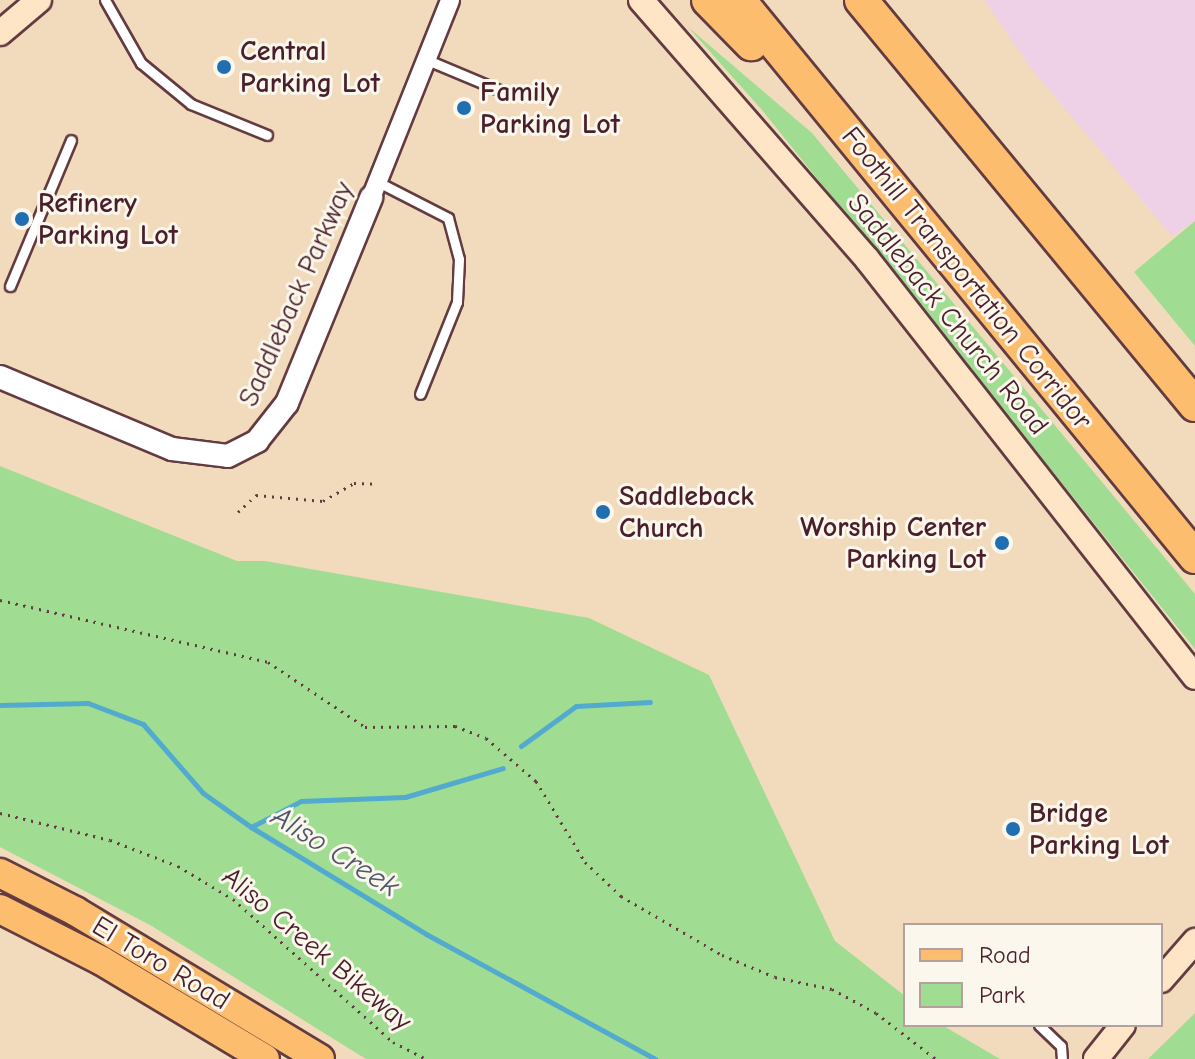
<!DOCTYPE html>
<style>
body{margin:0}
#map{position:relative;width:1195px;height:1059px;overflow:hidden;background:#f2dbbc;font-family:"Comic Neue",sans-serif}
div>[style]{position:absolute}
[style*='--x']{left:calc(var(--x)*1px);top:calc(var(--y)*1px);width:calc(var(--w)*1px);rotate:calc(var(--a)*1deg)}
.built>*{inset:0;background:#eed0e7}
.green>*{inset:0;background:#a0dd92}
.stream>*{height:5px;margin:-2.5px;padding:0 2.5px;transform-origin:2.5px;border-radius:2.5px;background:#52aacf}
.path>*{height:3px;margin-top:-1.5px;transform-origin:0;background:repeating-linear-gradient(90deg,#633b41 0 2px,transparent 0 8px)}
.roads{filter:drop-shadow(2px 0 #633b41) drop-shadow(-2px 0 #633b41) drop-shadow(0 2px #633b41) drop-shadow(0 -2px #633b41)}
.service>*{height:9px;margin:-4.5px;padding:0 4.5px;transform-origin:4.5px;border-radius:4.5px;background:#fff}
.minor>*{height:18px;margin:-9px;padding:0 9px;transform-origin:9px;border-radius:9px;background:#fff}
.tertiary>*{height:22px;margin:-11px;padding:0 11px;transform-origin:11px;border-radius:11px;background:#fff}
.secondary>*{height:24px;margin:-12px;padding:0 12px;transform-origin:12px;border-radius:12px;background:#fee5c5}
.primary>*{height:28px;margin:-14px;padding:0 14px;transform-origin:14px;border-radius:14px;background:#fcbd6e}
.motorway>*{height:32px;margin:-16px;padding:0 16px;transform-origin:16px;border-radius:16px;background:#fcbd6e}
.dots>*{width:22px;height:22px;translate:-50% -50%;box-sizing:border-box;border:4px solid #fbf7ec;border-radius:50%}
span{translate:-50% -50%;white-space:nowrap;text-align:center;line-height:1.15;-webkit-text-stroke:6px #fbf7ec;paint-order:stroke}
.poi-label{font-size:28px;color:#4a1f2b;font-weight:700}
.left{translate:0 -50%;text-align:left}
.right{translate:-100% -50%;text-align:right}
.street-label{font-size:28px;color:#4a1f2b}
.water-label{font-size:30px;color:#4d576d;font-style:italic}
.legend{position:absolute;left:903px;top:923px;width:260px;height:104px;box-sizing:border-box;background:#fbf7ec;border:2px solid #b4a19f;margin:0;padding:10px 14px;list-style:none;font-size:24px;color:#4a1f2b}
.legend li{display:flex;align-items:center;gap:16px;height:40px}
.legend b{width:40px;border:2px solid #b4a19f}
</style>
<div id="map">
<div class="built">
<i style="clip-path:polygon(984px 0,1195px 0,1195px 221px,1172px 236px,1030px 67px)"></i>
</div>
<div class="green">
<i style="clip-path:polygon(688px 27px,812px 133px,1195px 594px,1195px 649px,762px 110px)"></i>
<i style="clip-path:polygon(1195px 221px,1195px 346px,1134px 272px)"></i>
<i style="clip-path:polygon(0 466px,237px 561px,265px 561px,589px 618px,709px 675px,835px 941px,905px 996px,905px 1025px,942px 1025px,1000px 1059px,366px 1059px,150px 925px,0 847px)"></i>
<i style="clip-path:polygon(1195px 1013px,1195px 1059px,1148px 1059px)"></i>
</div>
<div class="stream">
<i style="--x:0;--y:705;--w:88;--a:-1.3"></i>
<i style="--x:88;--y:703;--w:59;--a:20.9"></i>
<i style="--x:143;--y:724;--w:91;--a:49"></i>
<i style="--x:203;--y:793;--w:59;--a:35.3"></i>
<i style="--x:251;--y:827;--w:205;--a:31.4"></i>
<i style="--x:426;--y:934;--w:261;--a:28.6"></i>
<i style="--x:521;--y:746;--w:68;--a:-36"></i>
<i style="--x:576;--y:706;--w:74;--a:-3.1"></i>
<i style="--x:251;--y:827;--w:56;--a:-27.5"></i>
<i style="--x:301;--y:801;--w:104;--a:-2.2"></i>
<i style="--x:405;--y:797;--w:102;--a:-16.5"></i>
</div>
<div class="path">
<i style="--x:238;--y:512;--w:25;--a:-43"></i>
<i style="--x:256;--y:495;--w:67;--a:5.1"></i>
<i style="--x:323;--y:501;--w:36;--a:-30"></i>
<i style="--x:354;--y:483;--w:23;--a:2"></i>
<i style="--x:0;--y:600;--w:275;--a:13"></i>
<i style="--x:268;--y:662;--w:117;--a:33.8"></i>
<i style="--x:365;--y:727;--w:90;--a:-0.6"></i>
<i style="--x:455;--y:726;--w:33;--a:21"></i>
<i style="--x:486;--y:738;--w:66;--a:40.7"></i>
<i style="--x:536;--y:781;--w:95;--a:58.8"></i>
<i style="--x:585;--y:862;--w:50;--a:43.4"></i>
<i style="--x:621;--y:896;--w:117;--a:30.3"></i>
<i style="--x:722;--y:955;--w:57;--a:22.5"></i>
<i style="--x:775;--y:977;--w:58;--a:11.9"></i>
<i style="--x:832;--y:989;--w:50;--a:28.6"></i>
<i style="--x:876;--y:1013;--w:76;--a:37.5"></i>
<i style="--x:0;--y:813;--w:113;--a:13.8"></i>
<i style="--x:110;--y:840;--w:73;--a:20.9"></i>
<i style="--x:178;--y:866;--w:64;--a:31"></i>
<i style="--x:233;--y:899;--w:215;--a:41.8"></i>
<i style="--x:393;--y:1042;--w:37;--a:27"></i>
</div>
<div class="roads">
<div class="service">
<i style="--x:105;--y:0;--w:73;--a:60.3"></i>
<i style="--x:141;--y:63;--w:65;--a:39.4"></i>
<i style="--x:191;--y:104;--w:82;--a:22.2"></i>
<i style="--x:425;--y:59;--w:80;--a:22.7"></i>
<i style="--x:378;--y:182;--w:79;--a:27.2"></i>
<i style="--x:448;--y:218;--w:42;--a:75"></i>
<i style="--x:459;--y:259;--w:43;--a:92.7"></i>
<i style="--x:457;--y:302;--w:99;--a:111.9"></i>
<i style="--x:10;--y:286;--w:158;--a:-67.3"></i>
<i style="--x:1039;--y:1025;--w:30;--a:44"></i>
<i style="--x:1061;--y:1046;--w:13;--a:86"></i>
</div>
<div class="minor">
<i style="--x:371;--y:198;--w:213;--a:-68.2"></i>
</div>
<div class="tertiary">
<i style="--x:0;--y:377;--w:186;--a:22.7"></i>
<i style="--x:172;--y:449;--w:56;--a:7.1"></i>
<i style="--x:228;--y:456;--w:33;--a:-27"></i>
<i style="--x:257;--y:441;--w:48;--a:-51.7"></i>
<i style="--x:287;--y:403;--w:222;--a:-67.7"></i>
</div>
<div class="secondary">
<i style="--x:641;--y:0;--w:344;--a:48.9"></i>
<i style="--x:867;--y:259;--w:531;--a:51.88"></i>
<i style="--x:0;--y:33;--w:51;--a:-40.2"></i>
<i style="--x:1161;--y:980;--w:52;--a:-48.9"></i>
<i style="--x:1096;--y:1059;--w:43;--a:-51.5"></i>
</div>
<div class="primary">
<i style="--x:0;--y:873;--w:84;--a:26.9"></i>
<i style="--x:75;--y:911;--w:286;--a:31.1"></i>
<i style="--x:0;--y:909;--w:114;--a:27"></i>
<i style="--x:102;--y:961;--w:190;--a:31"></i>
</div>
<div class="motorway">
<i style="--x:708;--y:0;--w:62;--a:45.7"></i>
<i style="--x:739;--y:0;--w:720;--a:50.69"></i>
<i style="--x:861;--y:0;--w:525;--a:50.49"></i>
</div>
</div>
<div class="dots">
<i style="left:224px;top:67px;background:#1f6fb2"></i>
<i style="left:464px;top:108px;background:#1f6fb2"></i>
<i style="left:22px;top:219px;background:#1f6fb2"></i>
<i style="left:603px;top:512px;background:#1f6fb2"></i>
<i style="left:1002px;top:543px;background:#1f6fb2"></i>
<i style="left:1013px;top:829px;background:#1f6fb2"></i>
</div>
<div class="poi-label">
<span class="left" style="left:240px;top:67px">Central<br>Parking Lot</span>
<span class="left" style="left:480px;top:108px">Family<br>Parking Lot</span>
<span class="left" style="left:38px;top:219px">Refinery<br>Parking Lot</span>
<span class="left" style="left:619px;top:512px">Saddleback<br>Church</span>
<span class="right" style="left:986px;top:543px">Worship Center<br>Parking Lot</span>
<span class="left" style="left:1029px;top:829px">Bridge<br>Parking Lot</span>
</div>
<div class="street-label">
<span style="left:967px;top:278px;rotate:51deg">Foothill Transportation Corridor</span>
<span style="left:296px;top:294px;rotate:-66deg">Saddleback Parkway</span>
<span style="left:948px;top:314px;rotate:51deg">Saddleback Church Road</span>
<span style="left:317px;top:949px;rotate:40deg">Aliso Creek Bikeway</span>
<span style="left:161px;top:963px;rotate:31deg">El Toro Road</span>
</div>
<div class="water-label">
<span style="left:335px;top:852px;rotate:32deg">Aliso Creek</span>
</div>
<ul class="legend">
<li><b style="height:10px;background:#fcbd6e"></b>Road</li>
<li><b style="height:22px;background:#a0dd92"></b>Park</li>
</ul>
</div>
